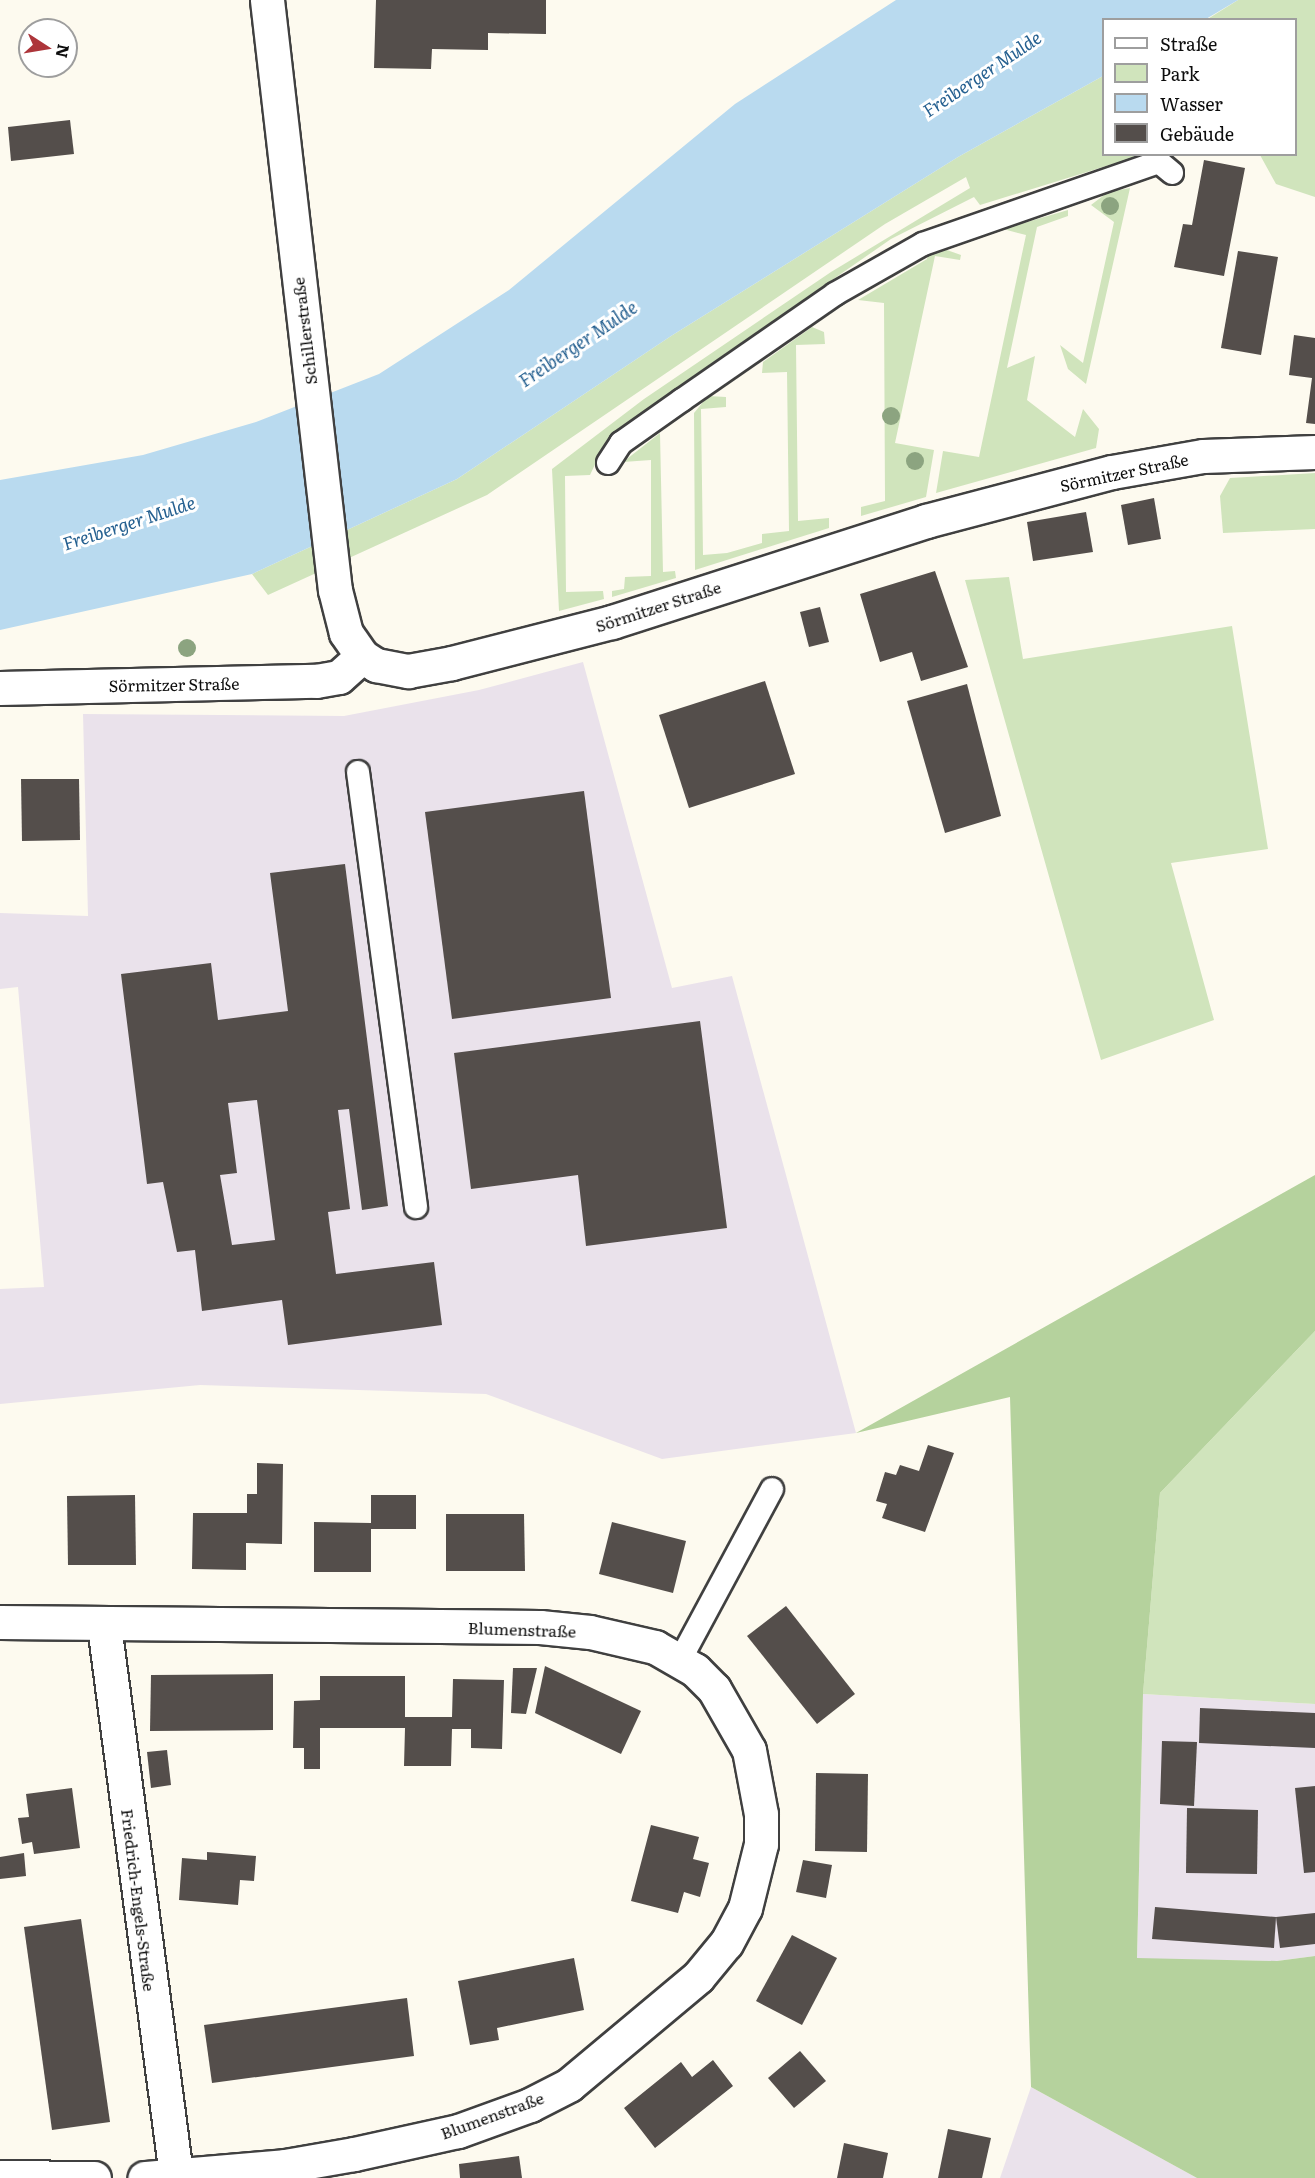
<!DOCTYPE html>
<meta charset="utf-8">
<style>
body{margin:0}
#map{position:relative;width:1315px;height:2178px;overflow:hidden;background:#fdfaef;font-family:Literata,serif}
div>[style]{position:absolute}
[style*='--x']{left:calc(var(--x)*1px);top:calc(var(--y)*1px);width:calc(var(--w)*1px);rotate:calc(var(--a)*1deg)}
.industrial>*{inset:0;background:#eae2eb}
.green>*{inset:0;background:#d0e4bc}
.forest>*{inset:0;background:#b5d29d}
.water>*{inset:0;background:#b9daef}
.building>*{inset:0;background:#544e4b}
.roads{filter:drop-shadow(2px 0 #404040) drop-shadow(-2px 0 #404040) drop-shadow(0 2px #404040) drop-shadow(0 -2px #404040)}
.lane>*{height:22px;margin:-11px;padding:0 11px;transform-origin:11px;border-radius:11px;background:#fff}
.street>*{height:33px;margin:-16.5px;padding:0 16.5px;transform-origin:16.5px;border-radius:16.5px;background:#fff}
.trees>*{width:18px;height:18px;margin:-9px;border-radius:50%;background:#8ca480}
span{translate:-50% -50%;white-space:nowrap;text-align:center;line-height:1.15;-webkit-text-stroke:6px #fff;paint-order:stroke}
.street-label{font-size:16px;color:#0d0d0d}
.water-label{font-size:18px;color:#256090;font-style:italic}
.legend{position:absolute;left:1102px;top:18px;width:195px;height:138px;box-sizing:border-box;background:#fff;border:2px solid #9e9e9e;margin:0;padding:8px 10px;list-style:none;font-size:18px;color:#0d0d0d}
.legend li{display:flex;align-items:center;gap:12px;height:30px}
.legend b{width:30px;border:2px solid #9e9e9e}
.north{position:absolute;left:18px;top:18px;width:60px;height:60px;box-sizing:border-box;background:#fff;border:2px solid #9e9e9e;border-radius:50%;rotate:102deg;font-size:16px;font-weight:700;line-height:24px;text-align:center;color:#0d0d0d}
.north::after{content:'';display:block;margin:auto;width:21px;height:27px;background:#ad353a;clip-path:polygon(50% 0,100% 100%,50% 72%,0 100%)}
</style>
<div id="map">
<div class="industrial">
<i style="clip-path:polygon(583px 662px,672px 988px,732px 976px,856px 1433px,662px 1459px,486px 1394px,200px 1385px,0 1404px,0 1289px,44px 1287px,18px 987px,0 989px,0 913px,88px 916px,83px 714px,344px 716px,479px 690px)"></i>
<i style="clip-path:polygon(1143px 1694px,1315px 1704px,1315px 1956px,1277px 1961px,1137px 1959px)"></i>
<i style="clip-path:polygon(1031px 2087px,1197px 2178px,1000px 2178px)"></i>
</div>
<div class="green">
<i style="clip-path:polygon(1238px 0,1315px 0,1315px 197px,1276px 184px,1260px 155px,1296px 154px,1296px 20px,1206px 20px)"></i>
<i style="clip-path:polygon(1103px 76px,1104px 154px,1142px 155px,980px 205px,974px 197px,891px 239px,619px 428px,606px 441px,590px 475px,565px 476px,566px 592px,603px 591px,604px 599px,559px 611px,552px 469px,644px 399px,831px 272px,970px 188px,966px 177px,885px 224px,487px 495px,268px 595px,252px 574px,457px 479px,671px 336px,958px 157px)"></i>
<i style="clip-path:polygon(1130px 188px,1086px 384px,1068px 369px,1060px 345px,1083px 363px,1114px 222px,1091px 205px,1108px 192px)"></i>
<i style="clip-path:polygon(1068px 210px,1068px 216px,1037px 227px,1007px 368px,1035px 356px,1027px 400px,1075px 437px,1083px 409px,1099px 429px,1096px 448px,936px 493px,943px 451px,979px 457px,1026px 235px,1003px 229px)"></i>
<i style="clip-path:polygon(944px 249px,961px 255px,960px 260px,935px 256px,895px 443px,934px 450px,926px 497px,861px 516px,861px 507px,885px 501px,884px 303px,858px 300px,927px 259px,928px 252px)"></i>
<i style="clip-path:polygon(812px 327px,824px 332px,825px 344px,796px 345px,798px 521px,829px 518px,829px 528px,695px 570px,694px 413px,708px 396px,726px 397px,726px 407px,701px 409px,703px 555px,727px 553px,762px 543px,762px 534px,789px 531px,787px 372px,762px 373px,763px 362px)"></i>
<i style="clip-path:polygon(660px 433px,663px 572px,675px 571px,676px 578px,612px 597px,612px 591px,624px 589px,625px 577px,651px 576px,651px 460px,623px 462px)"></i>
<i style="clip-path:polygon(1315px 473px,1315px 529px,1223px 533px,1220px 496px,1230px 478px)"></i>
<i style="clip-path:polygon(1009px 577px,1023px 659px,1232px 626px,1268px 849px,1171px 863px,1214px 1020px,1101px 1060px,965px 580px)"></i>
<i style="clip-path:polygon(1315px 1331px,1315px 1704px,1143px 1694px,1160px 1493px)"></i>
</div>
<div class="forest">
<i style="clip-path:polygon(1315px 1175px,1315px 1331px,1160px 1493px,1143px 1694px,1137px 1958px,1277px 1961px,1315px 1956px,1315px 2178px,1197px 2178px,1031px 2087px,1010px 1397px,856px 1433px)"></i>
</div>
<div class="water">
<i style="clip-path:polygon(896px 0,1238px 0,1206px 19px,1104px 20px,1103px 76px,958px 157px,671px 336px,457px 479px,252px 574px,0 630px,0 480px,143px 455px,256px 422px,379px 374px,509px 290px,735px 104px)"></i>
</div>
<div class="building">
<i style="clip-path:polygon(376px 0,546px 0,546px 34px,488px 33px,488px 50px,432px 49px,431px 69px,374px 68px)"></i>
<i style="clip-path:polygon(70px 120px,74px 154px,11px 161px,8px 127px)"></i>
<i style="clip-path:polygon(1204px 160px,1245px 168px,1224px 276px,1174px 267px,1183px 224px,1192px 225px)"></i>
<i style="clip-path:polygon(1238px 251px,1278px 257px,1261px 355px,1221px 348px)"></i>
<i style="clip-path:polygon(1294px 335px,1315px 338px,1315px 424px,1306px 423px,1312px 378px,1289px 375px)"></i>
<i style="clip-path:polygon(1154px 498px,1161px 539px,1128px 545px,1121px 505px)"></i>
<i style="clip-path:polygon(1086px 512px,1093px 552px,1033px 561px,1027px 522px)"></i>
<i style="clip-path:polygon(935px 571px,968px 667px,921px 681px,912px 652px,880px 662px,860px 594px)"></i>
<i style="clip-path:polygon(820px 607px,829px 642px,809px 647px,800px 612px)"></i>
<i style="clip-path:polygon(765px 681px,795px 774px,689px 808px,659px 715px)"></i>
<i style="clip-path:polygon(967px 684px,1001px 816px,945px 833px,907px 701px)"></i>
<i style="clip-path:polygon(21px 779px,79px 779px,80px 840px,22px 841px)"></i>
<i style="clip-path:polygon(584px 791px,611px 998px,452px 1019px,425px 812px)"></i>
<i style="clip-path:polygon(evenodd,345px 864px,388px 1206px,362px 1210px,349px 1109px,338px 1110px,350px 1209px,328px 1212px,336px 1274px,434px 1262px,442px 1325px,288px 1345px,282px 1300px,202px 1311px,195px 1250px,177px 1252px,163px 1182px,147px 1184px,121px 974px,211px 963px,218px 1020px,288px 1011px,270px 873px,345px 864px,257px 1100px,275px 1240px,232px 1245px,220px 1175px,237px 1173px,228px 1103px,257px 1100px)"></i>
<i style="clip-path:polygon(700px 1021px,727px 1228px,586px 1246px,578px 1175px,471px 1189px,454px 1053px)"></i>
<i style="clip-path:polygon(928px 1445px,954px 1453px,925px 1532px,882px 1518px,887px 1504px,876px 1501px,885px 1472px,896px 1475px,900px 1465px,919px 1471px)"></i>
<i style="clip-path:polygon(257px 1463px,283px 1464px,282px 1544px,246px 1543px,246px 1570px,192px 1569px,193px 1513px,247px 1513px,247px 1494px,257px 1494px)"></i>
<i style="clip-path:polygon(135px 1495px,136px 1565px,68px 1565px,67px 1496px)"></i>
<i style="clip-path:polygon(371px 1495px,416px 1495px,416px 1529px,371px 1529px,371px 1572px,314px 1572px,314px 1522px,371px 1523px)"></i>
<i style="clip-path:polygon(446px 1514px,524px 1514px,525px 1571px,446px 1571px)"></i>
<i style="clip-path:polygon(612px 1522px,686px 1541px,673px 1593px,599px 1574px)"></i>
<i style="clip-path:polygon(786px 1606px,855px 1694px,817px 1724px,747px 1636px)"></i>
<i style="clip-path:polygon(545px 1666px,641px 1711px,621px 1754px,535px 1713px)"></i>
<i style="clip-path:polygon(513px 1668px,537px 1668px,526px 1714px,511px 1713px)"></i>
<i style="clip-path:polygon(273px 1674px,273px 1730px,150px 1731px,151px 1675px)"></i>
<i style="clip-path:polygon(320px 1676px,405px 1676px,405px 1717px,452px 1717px,453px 1679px,504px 1680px,502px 1749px,471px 1748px,471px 1729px,452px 1729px,451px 1766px,404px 1766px,405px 1728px,320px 1728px,320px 1769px,304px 1769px,304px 1748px,293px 1748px,294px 1701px,320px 1700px)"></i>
<i style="clip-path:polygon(1200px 1708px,1315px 1713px,1315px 1748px,1199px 1743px)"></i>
<i style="clip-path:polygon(1162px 1741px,1197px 1742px,1194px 1806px,1160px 1804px)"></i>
<i style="clip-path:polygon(167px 1750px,171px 1785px,151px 1788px,147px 1752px)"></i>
<i style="clip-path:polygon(816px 1773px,868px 1774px,867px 1852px,815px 1851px)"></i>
<i style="clip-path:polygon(1315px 1786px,1315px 1872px,1304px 1873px,1295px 1788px)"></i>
<i style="clip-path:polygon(72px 1788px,80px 1848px,34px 1854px,32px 1842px,22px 1844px,18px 1818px,29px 1817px,26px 1794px)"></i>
<i style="clip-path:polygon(1187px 1808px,1258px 1810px,1257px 1874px,1186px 1873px)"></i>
<i style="clip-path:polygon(651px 1825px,699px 1837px,693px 1859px,709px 1863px,700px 1897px,684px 1892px,678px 1913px,631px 1901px)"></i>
<i style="clip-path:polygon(207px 1852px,256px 1856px,254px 1881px,240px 1880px,238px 1905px,179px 1900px,182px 1858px,207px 1860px)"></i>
<i style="clip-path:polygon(24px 1853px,26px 1876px,0 1879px,0 1857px)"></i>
<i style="clip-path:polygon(803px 1860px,832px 1865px,826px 1898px,796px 1892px)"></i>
<i style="clip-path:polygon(1155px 1907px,1276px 1917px,1274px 1948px,1152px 1939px)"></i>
<i style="clip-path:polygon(1315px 1913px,1315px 1944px,1280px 1948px,1276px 1917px)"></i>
<i style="clip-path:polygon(81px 1919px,110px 2122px,52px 2130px,24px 1927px)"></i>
<i style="clip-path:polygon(792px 1935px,837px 1958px,802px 2025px,756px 2001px)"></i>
<i style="clip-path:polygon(574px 1958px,584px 2010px,497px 2028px,499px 2040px,470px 2045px,458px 1981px)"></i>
<i style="clip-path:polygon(407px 1998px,414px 2056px,212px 2083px,204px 2025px)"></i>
<i style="clip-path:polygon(800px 2051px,826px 2081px,794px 2108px,768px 2078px)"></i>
<i style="clip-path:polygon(713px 2060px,733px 2086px,655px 2148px,624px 2108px,681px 2062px,692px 2077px)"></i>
<i style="clip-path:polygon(948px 2129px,991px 2138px,982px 2178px,938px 2178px)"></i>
<i style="clip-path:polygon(844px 2143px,888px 2153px,883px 2178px,837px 2178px)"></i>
<i style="clip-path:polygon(519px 2156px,522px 2178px,460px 2178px,459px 2164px)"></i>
</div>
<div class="roads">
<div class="lane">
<i style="--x:608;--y:463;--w:24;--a:-57"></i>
<i style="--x:621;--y:443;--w:75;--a:-35.2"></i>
<i style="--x:682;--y:400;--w:186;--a:-34.7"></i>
<i style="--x:835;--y:294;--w:101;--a:-29.6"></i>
<i style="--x:923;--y:244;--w:250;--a:-19.2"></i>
<i style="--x:1159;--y:162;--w:17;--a:40"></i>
<i style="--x:358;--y:772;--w:439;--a:82.4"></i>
<i style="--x:680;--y:1660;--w:194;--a:-61.7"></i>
</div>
<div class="street">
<i style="--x:267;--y:0;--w:594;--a:83.43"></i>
<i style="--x:335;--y:590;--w:44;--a:75.7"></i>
<i style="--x:346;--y:633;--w:28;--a:55"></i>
<i style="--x:0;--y:688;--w:316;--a:-1.3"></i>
<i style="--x:316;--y:681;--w:23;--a:-10"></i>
<i style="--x:339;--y:677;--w:31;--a:-42"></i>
<i style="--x:362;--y:656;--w:17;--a:33"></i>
<i style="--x:376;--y:665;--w:33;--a:11"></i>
<i style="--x:408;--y:671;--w:45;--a:-10.3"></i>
<i style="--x:452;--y:663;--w:165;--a:-14.4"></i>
<i style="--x:612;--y:622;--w:330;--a:-17.8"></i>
<i style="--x:926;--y:521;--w:192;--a:-14.8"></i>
<i style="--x:1112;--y:472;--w:92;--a:-10"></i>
<i style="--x:1203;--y:456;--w:112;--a:-2"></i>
<i style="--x:0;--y:1622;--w:540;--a:0.53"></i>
<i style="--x:540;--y:1627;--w:50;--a:5.7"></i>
<i style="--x:590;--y:1632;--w:67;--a:13"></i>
<i style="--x:655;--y:1647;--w:46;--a:29.9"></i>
<i style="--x:695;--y:1670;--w:27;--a:45"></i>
<i style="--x:714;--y:1689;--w:70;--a:60.2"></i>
<i style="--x:749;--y:1750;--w:65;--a:79.4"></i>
<i style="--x:761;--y:1814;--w:30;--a:90"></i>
<i style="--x:761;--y:1844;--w:66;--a:104"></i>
<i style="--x:745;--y:1908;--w:40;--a:118"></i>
<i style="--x:726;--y:1943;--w:44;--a:129.5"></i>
<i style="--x:698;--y:1977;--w:168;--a:140.1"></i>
<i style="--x:569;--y:2085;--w:44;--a:152.9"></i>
<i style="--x:530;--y:2105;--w:77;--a:160.1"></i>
<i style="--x:458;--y:2131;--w:107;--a:167.5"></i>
<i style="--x:354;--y:2154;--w:70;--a:170.1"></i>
<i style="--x:285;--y:2166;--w:141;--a:175.1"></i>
<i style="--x:104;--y:1625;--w:555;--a:82.54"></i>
<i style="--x:0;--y:2177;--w:94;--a:0.6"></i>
</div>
</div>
<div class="trees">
<i style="left:1110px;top:206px"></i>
<i style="left:891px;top:416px"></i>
<i style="left:915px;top:461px"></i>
<i style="left:187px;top:648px"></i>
</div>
<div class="street-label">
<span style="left:304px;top:331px;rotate:-97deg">Schillerstraße</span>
<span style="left:1124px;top:472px;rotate:-12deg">Sörmitzer Straße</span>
<span style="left:658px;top:606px;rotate:-18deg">Sörmitzer Straße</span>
<span style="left:174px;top:684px;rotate:-1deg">Sörmitzer Straße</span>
<span style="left:522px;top:1629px;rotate:2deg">Blumenstraße</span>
<span style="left:139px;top:1900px;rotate:83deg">Friedrich-Engels-Straße</span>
<span style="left:492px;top:2115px;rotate:-20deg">Blumenstraße</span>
</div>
<div class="water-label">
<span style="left:982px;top:74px;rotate:-34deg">Freiberger Mulde</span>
<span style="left:578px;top:344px;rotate:-34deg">Freiberger Mulde</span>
<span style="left:129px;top:523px;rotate:-18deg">Freiberger Mulde</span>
</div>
<ul class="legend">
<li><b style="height:8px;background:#fff"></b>Straße</li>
<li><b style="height:16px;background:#d0e4bc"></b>Park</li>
<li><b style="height:16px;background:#b9daef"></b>Wasser</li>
<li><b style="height:16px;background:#544e4b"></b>Gebäude</li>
</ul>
<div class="north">N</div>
</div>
